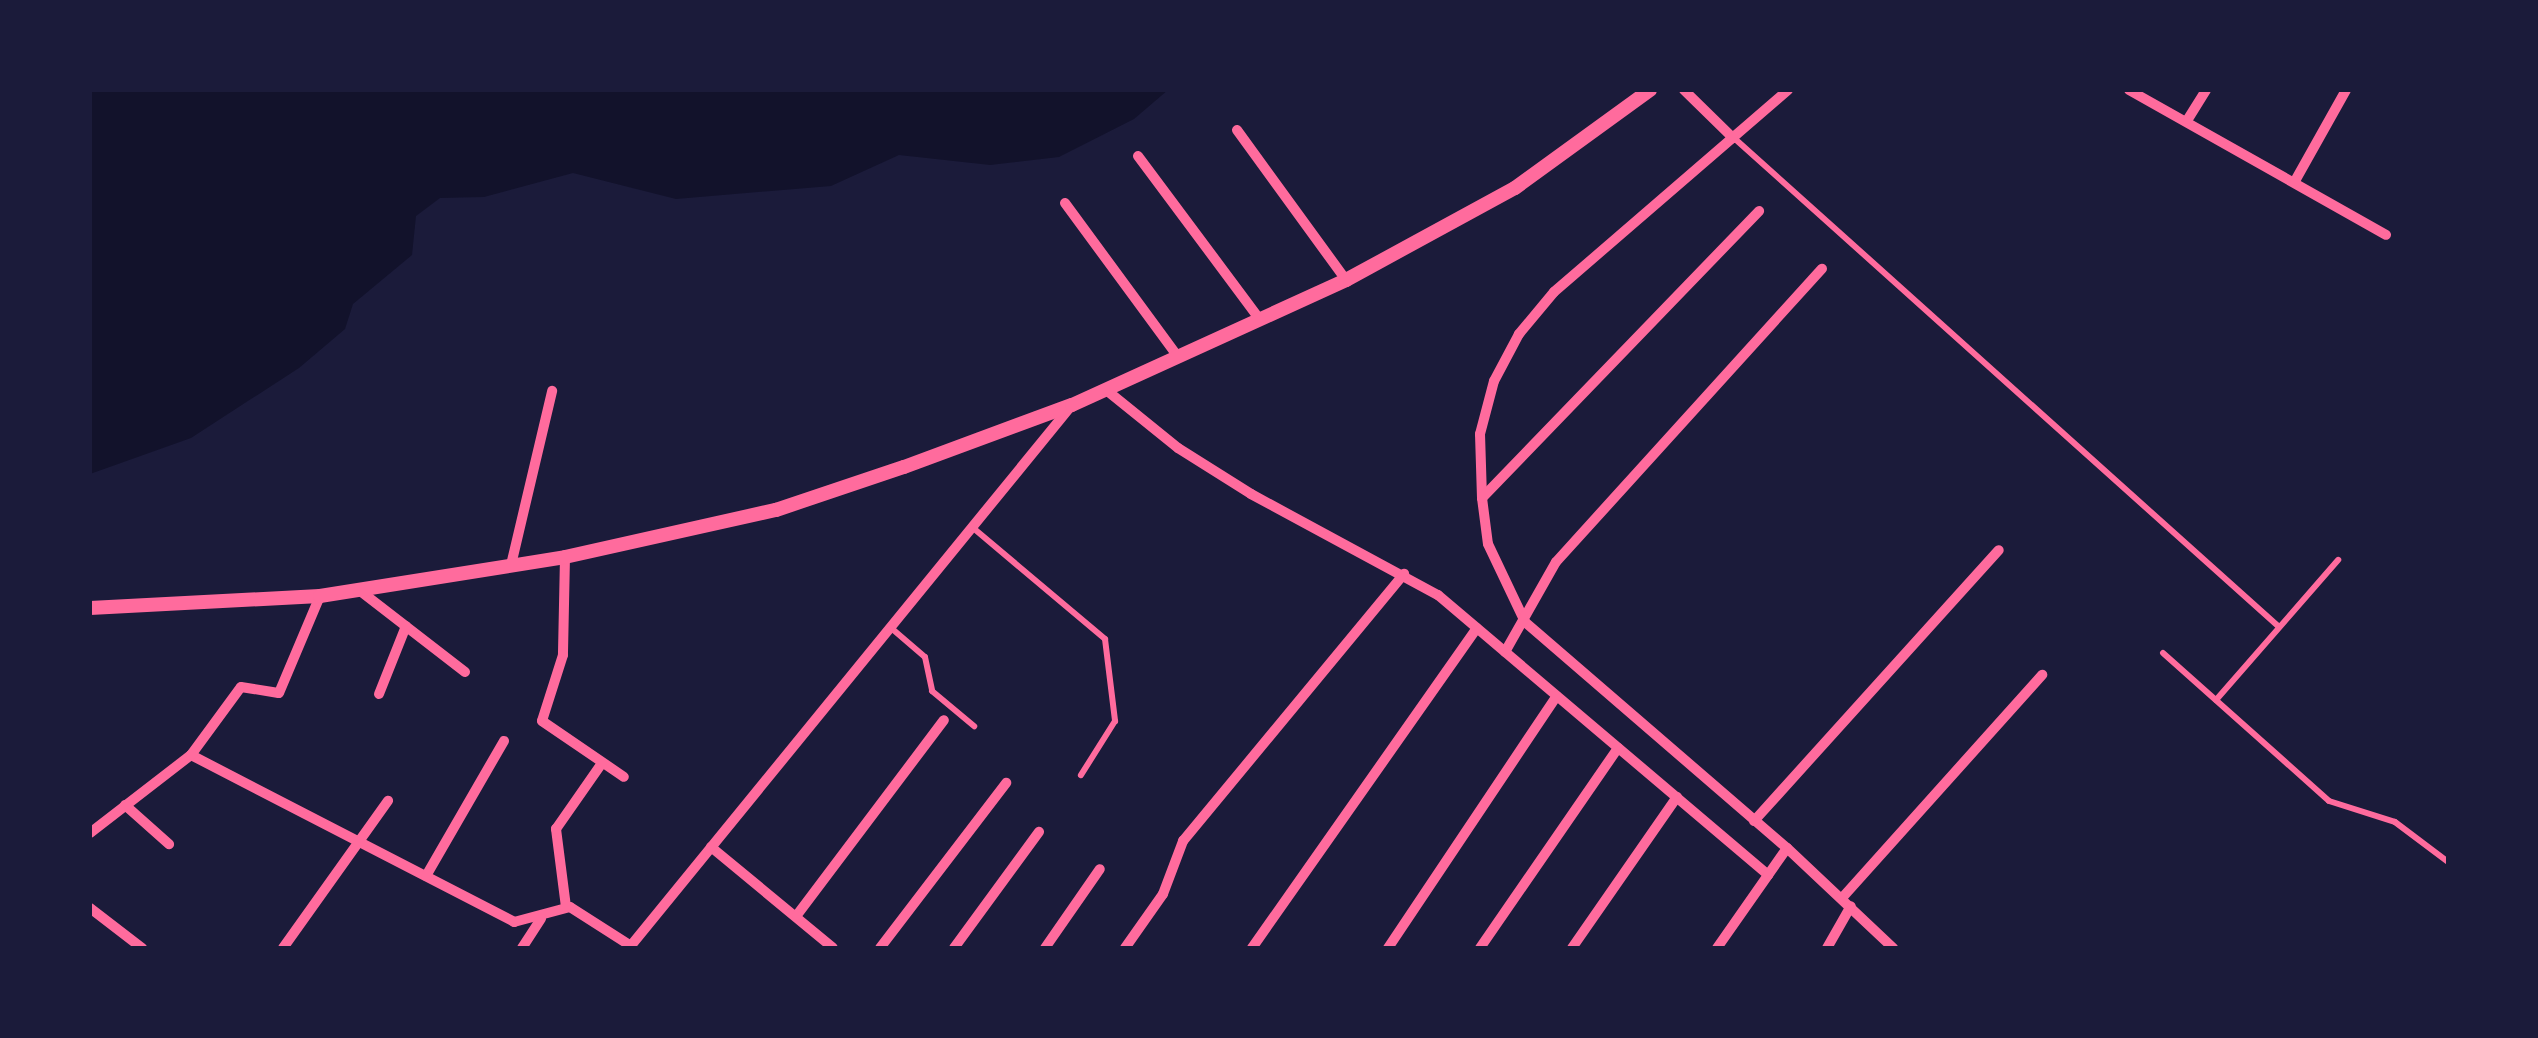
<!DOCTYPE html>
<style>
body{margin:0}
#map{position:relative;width:2538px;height:1038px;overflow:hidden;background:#1b1b3a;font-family:"DejaVu Sans",sans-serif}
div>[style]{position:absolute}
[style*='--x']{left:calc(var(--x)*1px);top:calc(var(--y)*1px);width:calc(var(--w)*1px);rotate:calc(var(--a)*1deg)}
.water>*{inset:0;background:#12122b}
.service>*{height:6px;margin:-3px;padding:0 3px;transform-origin:3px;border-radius:3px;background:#ff6b9d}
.minor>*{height:10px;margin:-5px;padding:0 5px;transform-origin:5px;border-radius:5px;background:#ff6b9d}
.tertiary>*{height:14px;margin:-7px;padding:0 7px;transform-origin:7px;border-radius:7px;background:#ff6b9d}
span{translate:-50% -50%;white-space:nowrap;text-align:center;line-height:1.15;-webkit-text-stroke:8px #1b1b3a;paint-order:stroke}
.frame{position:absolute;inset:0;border:92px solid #1b1b3a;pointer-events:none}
</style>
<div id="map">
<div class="water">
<i style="clip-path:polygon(90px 90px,1168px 90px,1134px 119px,1059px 157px,990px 165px,899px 155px,831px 186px,676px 199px,573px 173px,484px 197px,440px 198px,416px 216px,412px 255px,353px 304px,345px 329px,299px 368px,191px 438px,90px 474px)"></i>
</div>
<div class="service">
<i style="--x:1734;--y:138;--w:732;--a:41.9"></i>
<i style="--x:972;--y:527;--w:174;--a:40.1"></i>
<i style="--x:1105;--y:639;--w:83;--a:83"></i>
<i style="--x:1115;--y:721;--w:64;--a:122.2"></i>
<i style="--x:890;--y:627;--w:46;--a:40.6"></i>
<i style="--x:925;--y:657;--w:35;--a:78"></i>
<i style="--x:932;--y:691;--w:55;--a:39.8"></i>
<i style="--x:2163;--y:653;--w:222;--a:41.7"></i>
<i style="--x:2329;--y:801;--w:69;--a:17.7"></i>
<i style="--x:2395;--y:822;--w:66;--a:37"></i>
<i style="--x:2216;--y:700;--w:186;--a:-48.9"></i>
</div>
<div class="minor">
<i style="--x:1684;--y:90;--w:69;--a:44.4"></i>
<i style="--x:1788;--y:90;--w:309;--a:139.2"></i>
<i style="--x:1554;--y:292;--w:55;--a:129.8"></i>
<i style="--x:1519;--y:334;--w:53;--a:118"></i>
<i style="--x:1494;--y:381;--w:55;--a:104.8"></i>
<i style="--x:1480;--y:434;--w:64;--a:88.2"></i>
<i style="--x:1482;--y:498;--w:46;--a:82.6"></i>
<i style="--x:1488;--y:544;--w:86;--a:64.6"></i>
<i style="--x:1525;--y:622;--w:346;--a:40.8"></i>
<i style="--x:1787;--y:848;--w:146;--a:43.3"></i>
<i style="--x:2129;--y:90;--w:295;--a:29.4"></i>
<i style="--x:2188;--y:119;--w:34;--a:-58"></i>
<i style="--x:1237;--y:130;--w:185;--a:54"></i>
<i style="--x:1138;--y:156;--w:201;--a:53.3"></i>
<i style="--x:2295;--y:181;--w:104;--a:-60.7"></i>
<i style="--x:1065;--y:203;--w:186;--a:53.7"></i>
<i style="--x:1105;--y:389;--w:94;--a:38.9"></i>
<i style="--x:1178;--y:448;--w:86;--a:32.2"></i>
<i style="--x:1251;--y:494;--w:213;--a:28.4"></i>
<i style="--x:1438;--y:595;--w:433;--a:40.3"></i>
<i style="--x:1482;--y:498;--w:399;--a:-46"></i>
<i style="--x:565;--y:557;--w:98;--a:91.2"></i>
<i style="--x:563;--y:655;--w:69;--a:107.7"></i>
<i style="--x:542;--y:721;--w:99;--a:34.3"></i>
<i style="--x:511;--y:565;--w:179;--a:-76.7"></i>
<i style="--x:359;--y:590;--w:134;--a:37.7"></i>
<i style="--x:1505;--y:652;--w:103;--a:-60.5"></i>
<i style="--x:1556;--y:562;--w:396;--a:-47.8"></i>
<i style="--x:379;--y:694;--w:73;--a:-68.3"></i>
<i style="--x:191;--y:755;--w:364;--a:27.3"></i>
<i style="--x:514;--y:922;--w:58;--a:-15"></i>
<i style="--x:570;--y:907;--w:72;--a:32.6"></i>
<i style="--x:125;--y:805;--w:59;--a:41.6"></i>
<i style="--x:1754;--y:821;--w:365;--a:-47.9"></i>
<i style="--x:90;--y:833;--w:128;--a:-37.7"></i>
<i style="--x:191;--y:755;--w:84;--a:-53.7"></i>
<i style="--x:241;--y:687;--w:38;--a:9"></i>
<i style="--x:279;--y:693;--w:105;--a:-67.1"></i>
<i style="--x:711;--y:847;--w:158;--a:39.6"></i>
<i style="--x:426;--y:876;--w:156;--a:-60"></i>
<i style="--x:1842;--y:898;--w:300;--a:-48.1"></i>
<i style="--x:566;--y:907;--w:79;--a:-97.3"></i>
<i style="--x:556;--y:829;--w:80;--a:-55.1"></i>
<i style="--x:90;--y:908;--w:66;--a:37.6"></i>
<i style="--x:797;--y:915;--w:244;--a:-53"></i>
<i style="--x:283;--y:948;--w:181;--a:-54.5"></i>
<i style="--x:522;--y:948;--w:35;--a:-57"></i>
<i style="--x:629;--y:948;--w:699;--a:-50.8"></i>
<i style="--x:880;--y:948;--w:208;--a:-52.6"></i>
<i style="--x:954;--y:948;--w:144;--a:-53.8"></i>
<i style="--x:1045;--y:948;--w:96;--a:-55.2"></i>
<i style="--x:1125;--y:948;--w:66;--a:-54.9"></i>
<i style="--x:1163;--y:894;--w:57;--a:-69.3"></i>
<i style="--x:1183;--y:841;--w:347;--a:-50.4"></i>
<i style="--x:1252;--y:948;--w:391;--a:-54.9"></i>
<i style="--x:1388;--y:948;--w:303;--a:-56.2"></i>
<i style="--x:1480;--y:948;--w:243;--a:-55.4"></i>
<i style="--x:1572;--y:948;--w:184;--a:-55.2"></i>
<i style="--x:1717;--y:948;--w:122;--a:-55"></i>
<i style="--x:1827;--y:948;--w:48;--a:-60.3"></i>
</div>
<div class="tertiary">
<i style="--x:90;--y:608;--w:230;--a:-3"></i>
<i style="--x:320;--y:596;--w:248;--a:-9"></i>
<i style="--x:565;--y:557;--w:216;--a:-12.6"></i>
<i style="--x:776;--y:510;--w:135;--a:-18.6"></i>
<i style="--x:904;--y:467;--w:179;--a:-20.3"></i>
<i style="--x:1072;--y:405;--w:301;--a:-24.5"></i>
<i style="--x:1346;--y:280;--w:192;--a:-28.6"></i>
<i style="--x:1515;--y:188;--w:167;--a:-36"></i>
</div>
<div class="frame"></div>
</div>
